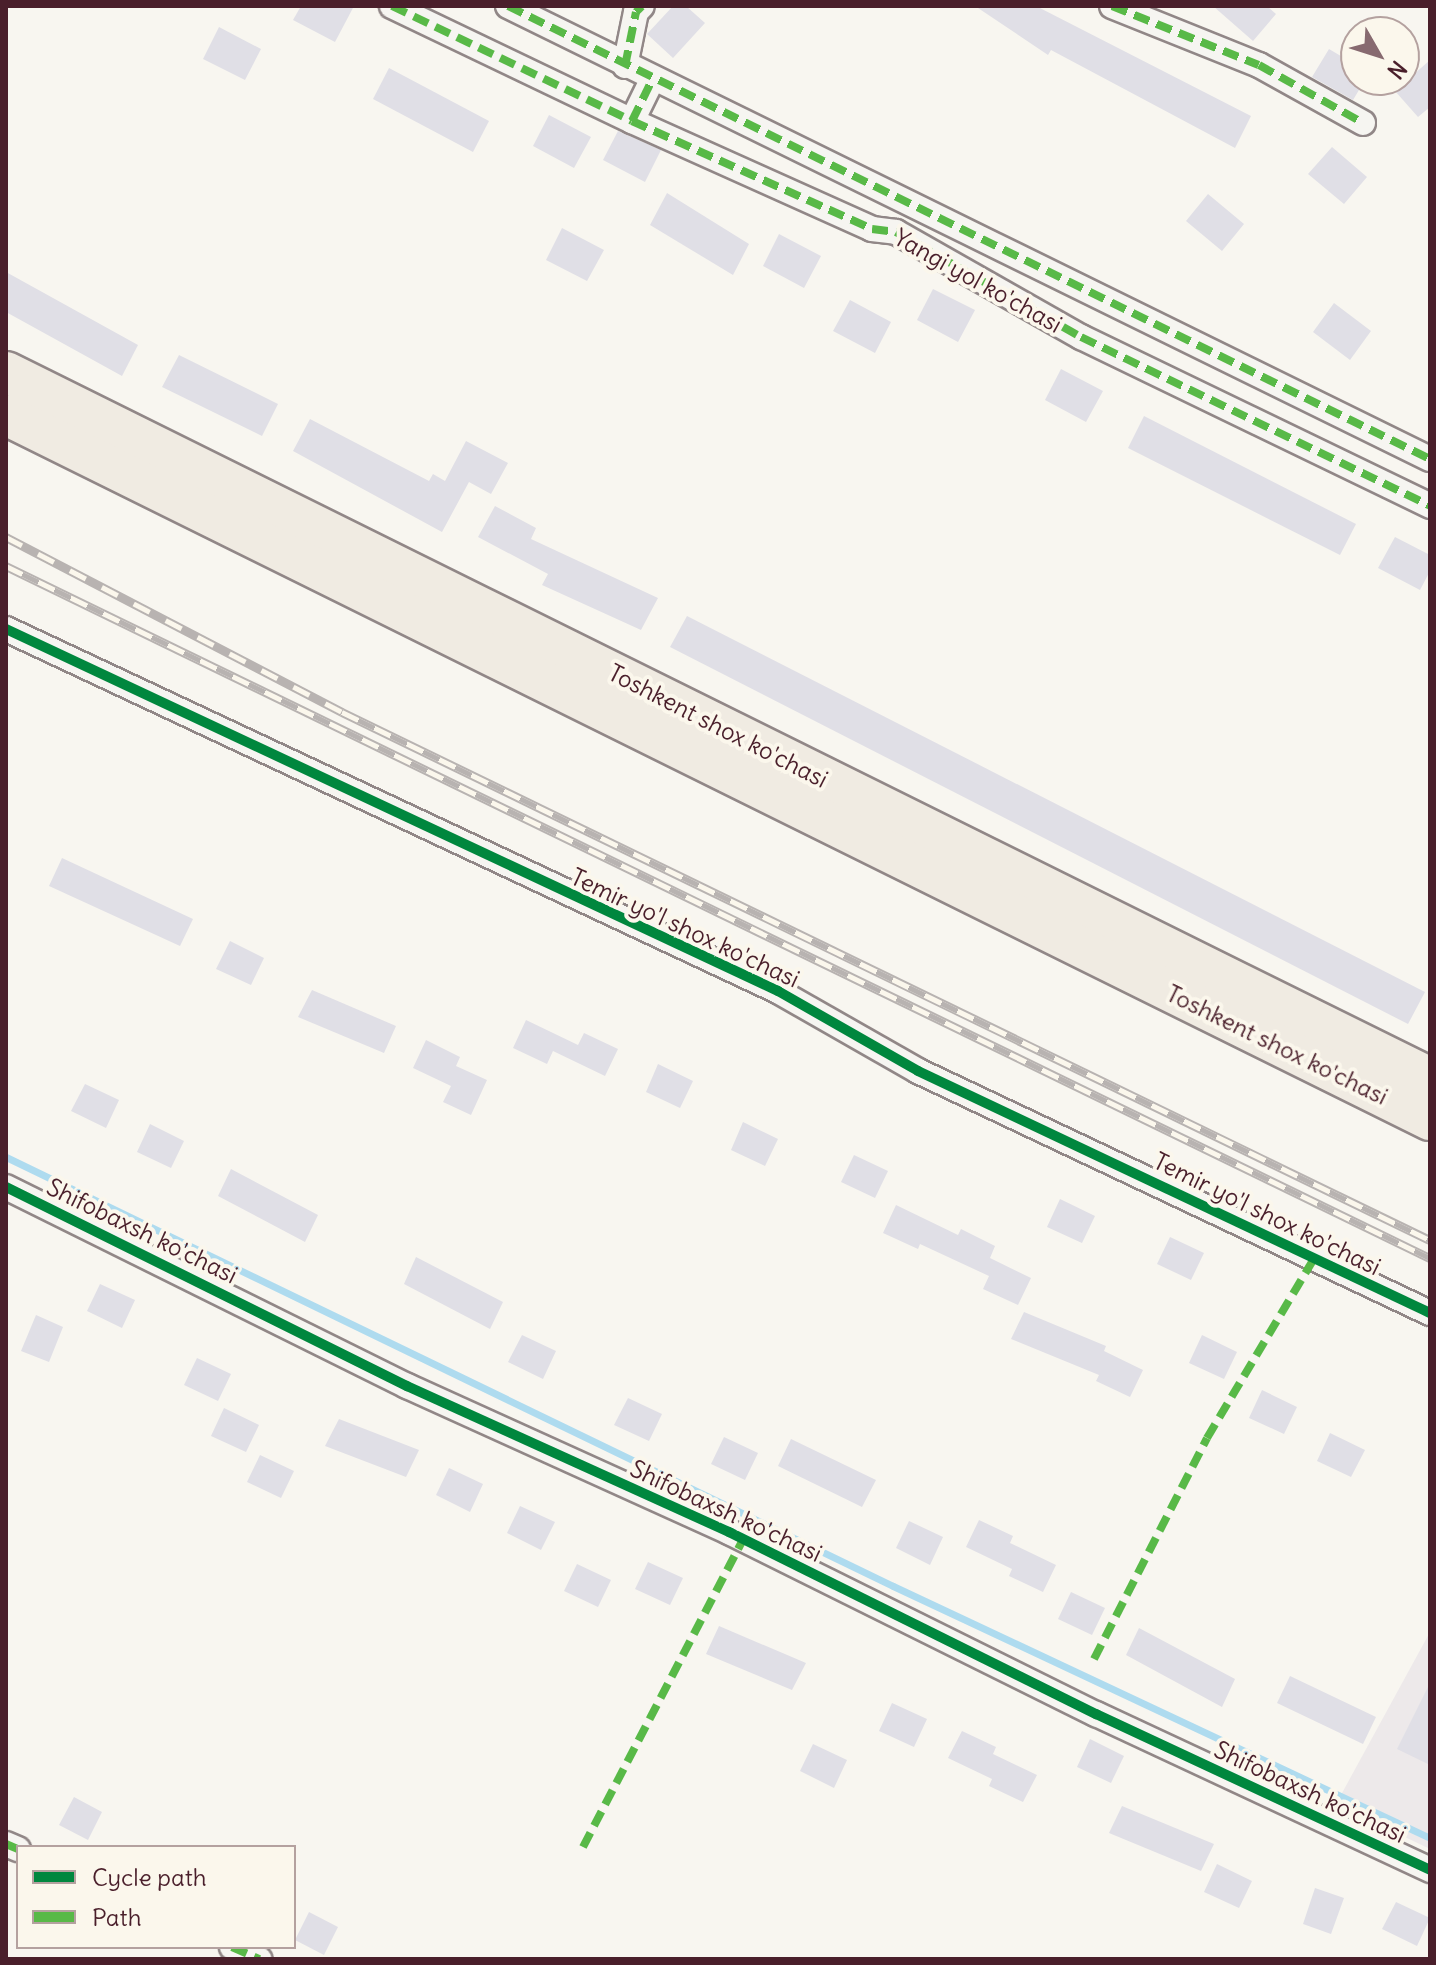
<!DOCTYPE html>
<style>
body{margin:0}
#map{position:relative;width:1436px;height:1965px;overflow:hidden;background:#f8f6f0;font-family:Delius,sans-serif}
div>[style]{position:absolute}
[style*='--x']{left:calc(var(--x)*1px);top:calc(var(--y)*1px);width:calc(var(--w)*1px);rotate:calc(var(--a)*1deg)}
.built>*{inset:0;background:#ede9ea}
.stream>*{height:7px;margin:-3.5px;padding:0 3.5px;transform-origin:3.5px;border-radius:3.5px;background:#aedbef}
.building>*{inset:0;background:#e0dfe6}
.roads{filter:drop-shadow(2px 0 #918787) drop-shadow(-2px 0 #918787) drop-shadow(0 2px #918787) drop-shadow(0 -2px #918787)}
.minor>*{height:24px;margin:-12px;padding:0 12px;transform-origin:12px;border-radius:12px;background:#f6f5f1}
.trunk>*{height:40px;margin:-20px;padding:0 20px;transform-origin:20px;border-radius:20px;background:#f0ebe2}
.rail>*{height:9px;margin-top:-4.5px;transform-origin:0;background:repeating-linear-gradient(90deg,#fbf7ec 0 18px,#b8b3b1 0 36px);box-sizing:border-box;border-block:2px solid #b8b3b1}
.quiet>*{height:8px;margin-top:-4px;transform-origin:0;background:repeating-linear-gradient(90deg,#58b947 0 16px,transparent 0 24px)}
.cycleway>*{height:10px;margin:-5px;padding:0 5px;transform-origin:5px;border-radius:5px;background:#00873e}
span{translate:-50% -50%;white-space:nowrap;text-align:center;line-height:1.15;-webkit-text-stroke:8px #fbf7ec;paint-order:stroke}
.street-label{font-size:24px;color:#4a1f2b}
.frame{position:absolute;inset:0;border:8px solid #4a1f2b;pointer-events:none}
.legend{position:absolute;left:16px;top:1845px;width:280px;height:104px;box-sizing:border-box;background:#fbf7ec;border:2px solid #b4a19f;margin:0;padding:10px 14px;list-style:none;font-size:24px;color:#4a1f2b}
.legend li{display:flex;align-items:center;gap:16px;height:40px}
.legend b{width:40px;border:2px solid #b4a19f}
.north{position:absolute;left:1340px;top:16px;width:80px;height:80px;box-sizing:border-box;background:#fbf7ec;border:2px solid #b4a19f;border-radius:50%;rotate:129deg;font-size:22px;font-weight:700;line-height:32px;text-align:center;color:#4a1f2b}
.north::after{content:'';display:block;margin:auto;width:28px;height:36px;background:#876a70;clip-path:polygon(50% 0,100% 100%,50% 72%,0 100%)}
</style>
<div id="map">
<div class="built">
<i style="clip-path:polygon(1430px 1632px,1430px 1849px,1336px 1804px)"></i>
</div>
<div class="stream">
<i style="--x:6;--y:1157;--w:985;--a:25.81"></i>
<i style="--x:893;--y:1586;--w:593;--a:25.14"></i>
</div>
<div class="building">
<i style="clip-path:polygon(301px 6px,354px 6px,335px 42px,293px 20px)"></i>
<i style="clip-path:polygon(673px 6px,686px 6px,705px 23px,673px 58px,647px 34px)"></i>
<i style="clip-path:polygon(975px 6px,1036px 6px,1251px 116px,1235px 148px,1051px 50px,1048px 55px)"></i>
<i style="clip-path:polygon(1213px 6px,1267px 6px,1276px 14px,1253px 41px)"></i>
<i style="clip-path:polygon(219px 27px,261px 49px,245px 80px,203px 59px)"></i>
<i style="clip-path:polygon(1329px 49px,1356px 65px,1356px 80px,1365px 80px,1353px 100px,1312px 77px)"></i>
<i style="clip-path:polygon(1430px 60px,1430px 107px,1418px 117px,1395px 91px)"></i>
<i style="clip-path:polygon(389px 68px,489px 121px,473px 152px,373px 99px)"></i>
<i style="clip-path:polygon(549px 115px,591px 137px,574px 168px,533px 146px)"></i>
<i style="clip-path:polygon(618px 131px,661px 150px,645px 182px,603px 160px)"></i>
<i style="clip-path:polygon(1332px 147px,1367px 177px,1344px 204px,1308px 174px)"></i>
<i style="clip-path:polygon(667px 193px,749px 244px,733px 275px,650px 225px)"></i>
<i style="clip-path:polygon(1208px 194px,1244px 224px,1222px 251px,1186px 221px)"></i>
<i style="clip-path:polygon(562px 228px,604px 250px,587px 281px,546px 260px)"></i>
<i style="clip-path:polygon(779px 234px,821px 256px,804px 288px,763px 266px)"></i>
<i style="clip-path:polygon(6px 272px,138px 345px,122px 376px,6px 312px)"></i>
<i style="clip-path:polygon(933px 289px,975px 310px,958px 342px,917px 320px)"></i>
<i style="clip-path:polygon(850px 300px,891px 322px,875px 353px,833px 331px)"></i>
<i style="clip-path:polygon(1334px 303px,1371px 331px,1350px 360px,1313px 332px)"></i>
<i style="clip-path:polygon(179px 355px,278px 404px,262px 436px,162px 387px)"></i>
<i style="clip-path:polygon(1061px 369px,1103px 391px,1086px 422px,1045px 400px)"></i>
<i style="clip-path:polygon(1144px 416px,1356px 524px,1340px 555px,1128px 448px)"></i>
<i style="clip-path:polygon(310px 419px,429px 481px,433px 474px,445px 481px,466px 441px,508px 463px,491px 494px,469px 482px,442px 532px,293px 451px)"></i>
<i style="clip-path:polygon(495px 506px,536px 528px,531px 539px,658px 598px,641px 630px,542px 585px,548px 574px,478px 537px)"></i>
<i style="clip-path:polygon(1395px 537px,1430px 555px,1430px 571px,1420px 590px,1378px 568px)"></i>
<i style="clip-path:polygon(687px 616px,1425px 992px,1408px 1024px,670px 647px)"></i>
<i style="clip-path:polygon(62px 858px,193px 919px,180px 946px,49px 886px)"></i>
<i style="clip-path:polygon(230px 941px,264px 958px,251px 985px,216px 969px)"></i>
<i style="clip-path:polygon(312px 990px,396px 1026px,384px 1053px,298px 1017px)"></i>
<i style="clip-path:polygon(526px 1020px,578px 1045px,584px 1033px,618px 1049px,605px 1076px,553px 1051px,547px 1064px,513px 1048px)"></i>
<i style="clip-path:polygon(426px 1040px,460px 1057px,456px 1066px,487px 1080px,471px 1115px,443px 1102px,451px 1086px,413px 1068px)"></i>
<i style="clip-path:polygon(658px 1064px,693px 1081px,680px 1108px,646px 1092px)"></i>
<i style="clip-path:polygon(85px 1084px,119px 1100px,106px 1128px,71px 1111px)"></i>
<i style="clip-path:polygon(743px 1122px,778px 1139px,765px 1166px,731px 1150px)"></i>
<i style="clip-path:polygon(150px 1124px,184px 1141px,171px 1168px,137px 1152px)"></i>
<i style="clip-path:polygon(854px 1155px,888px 1171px,875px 1198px,841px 1182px)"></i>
<i style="clip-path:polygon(231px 1169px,318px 1215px,305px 1242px,218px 1196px)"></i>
<i style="clip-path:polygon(1060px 1199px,1095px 1216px,1082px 1243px,1047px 1227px)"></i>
<i style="clip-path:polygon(896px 1205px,958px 1235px,961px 1229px,995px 1246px,990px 1258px,1031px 1278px,1018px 1305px,983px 1289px,989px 1276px,920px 1244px,918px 1249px,883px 1233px)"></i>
<i style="clip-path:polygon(1170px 1237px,1204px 1253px,1191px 1280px,1157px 1264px)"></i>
<i style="clip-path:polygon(416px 1257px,503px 1302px,490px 1329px,404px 1284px)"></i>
<i style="clip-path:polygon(100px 1284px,135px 1300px,122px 1328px,87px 1311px)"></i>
<i style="clip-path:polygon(1024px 1312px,1106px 1346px,1104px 1351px,1143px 1370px,1130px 1397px,1096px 1381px,1099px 1375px,1011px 1339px)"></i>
<i style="clip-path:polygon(36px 1315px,63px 1327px,49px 1362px,21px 1351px)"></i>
<i style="clip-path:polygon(522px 1335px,556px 1351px,543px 1379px,508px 1362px)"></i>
<i style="clip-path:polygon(1202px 1335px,1237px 1352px,1224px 1379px,1189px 1363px)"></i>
<i style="clip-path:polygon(197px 1358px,231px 1374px,218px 1401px,184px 1385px)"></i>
<i style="clip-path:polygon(1262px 1390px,1297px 1407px,1284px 1434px,1249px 1418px)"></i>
<i style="clip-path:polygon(628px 1398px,662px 1414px,649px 1441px,614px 1425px)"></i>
<i style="clip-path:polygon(224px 1408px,259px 1425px,246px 1452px,211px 1436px)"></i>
<i style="clip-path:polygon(339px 1419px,419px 1450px,406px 1477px,325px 1446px)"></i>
<i style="clip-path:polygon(1330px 1433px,1365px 1450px,1351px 1477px,1317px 1461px)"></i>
<i style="clip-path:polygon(724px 1437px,758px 1453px,745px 1480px,711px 1464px)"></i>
<i style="clip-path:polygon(791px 1439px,876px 1480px,862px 1507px,778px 1466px)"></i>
<i style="clip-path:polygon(260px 1455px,294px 1471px,281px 1498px,247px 1482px)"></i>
<i style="clip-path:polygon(449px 1468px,483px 1484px,470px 1512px,436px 1495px)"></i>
<i style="clip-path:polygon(520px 1506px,555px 1522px,541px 1550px,507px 1533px)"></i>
<i style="clip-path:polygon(979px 1520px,1013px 1536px,1010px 1543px,1056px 1565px,1043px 1592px,1009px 1576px,1012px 1569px,966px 1547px)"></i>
<i style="clip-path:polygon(909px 1521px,943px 1537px,930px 1565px,896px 1548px)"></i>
<i style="clip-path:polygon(648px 1562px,683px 1578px,670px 1605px,635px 1589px)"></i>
<i style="clip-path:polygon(577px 1564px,611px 1580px,598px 1607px,564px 1591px)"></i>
<i style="clip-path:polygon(1071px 1592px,1105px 1608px,1092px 1635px,1058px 1619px)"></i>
<i style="clip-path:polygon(719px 1626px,806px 1663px,792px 1690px,706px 1654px)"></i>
<i style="clip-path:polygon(1139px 1628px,1235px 1679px,1222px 1707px,1126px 1655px)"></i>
<i style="clip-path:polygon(1290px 1676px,1376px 1717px,1363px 1744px,1277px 1703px)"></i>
<i style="clip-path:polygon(1430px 1683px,1430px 1765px,1397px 1749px)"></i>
<i style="clip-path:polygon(892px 1703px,927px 1719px,914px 1747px,879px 1731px)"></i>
<i style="clip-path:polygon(962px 1731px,996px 1747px,993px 1754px,1037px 1775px,1023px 1802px,989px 1786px,992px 1779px,948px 1758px)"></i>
<i style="clip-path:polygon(1090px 1739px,1124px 1756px,1111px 1783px,1077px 1767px)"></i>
<i style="clip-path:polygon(813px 1744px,847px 1760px,834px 1788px,800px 1771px)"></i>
<i style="clip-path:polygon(74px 1797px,102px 1812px,88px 1840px,59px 1825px)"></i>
<i style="clip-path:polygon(1122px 1806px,1214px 1844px,1201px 1871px,1109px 1833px)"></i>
<i style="clip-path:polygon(1217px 1864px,1252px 1881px,1239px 1908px,1204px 1892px)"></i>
<i style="clip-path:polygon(1315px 1888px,1344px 1898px,1331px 1934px,1303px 1924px)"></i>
<i style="clip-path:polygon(1396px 1902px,1430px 1918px,1417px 1946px,1382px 1929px)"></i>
<i style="clip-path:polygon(309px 1912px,338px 1927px,324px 1955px,295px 1940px)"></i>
</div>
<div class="roads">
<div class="minor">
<i style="--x:392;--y:6;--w:266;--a:25.6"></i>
<i style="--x:632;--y:121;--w:263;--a:24.2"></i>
<i style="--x:872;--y:229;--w:24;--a:7"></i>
<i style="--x:896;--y:232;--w:213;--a:29.6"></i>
<i style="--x:1081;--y:337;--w:388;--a:25.8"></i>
<i style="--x:508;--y:6;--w:1027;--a:26.17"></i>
<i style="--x:1112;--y:6;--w:158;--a:21.9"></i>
<i style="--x:1259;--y:65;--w:119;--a:29.1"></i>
<i style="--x:625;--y:66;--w:55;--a:-78.5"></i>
<i style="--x:636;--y:12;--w:8;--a:-45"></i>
<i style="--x:632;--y:121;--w:46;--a:-64"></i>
<i style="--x:6;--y:629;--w:853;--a:25.12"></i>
<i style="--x:778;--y:991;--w:161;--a:29.7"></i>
<i style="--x:918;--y:1071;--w:566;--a:25.3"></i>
<i style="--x:6;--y:1187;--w:448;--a:26.4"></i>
<i style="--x:407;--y:1386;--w:354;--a:24.4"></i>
<i style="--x:729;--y:1532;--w:410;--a:26.4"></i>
<i style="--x:1096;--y:1714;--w:369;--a:25"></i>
<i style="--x:6;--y:1844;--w:13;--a:23"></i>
<i style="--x:232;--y:1947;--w:30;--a:24"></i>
</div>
<div class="trunk">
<i style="--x:6;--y:372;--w:1589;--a:26.37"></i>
<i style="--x:6;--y:415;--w:1589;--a:26.34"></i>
</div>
</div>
<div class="rail">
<i style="--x:6;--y:537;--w:379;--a:27.5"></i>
<i style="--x:342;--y:712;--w:1209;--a:25.89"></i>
<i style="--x:6;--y:566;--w:1583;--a:25.92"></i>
</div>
<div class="quiet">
<i style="--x:392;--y:6;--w:266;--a:25.6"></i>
<i style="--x:632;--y:121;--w:263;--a:24.2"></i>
<i style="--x:872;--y:229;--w:24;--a:7"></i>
<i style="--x:896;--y:232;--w:213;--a:29.6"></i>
<i style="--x:1081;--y:337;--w:388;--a:25.8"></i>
<i style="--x:508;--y:6;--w:1027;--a:26.17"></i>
<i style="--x:1112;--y:6;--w:158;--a:21.9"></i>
<i style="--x:1259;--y:65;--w:119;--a:29.1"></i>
<i style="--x:625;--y:66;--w:55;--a:-78.5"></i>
<i style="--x:636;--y:12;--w:8;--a:-45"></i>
<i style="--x:632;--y:121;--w:46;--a:-64"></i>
<i style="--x:1094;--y:1659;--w:248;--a:-62.9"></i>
<i style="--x:1207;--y:1438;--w:207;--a:-59.2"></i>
<i style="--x:6;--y:1844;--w:13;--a:23"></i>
<i style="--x:583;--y:1847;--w:347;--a:-62.5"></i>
<i style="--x:232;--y:1947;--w:30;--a:24"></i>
</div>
<div class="cycleway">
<i style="--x:6;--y:629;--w:853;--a:25.12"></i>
<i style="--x:778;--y:991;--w:161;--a:29.7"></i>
<i style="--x:918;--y:1071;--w:566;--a:25.3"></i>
<i style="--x:6;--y:1187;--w:448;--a:26.4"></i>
<i style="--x:407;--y:1386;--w:354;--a:24.4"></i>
<i style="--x:729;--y:1532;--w:410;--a:26.4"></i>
<i style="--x:1096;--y:1714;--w:369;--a:25"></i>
</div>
<div class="street-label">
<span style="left:978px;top:281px;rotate:29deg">Yangi yol ko'chasi</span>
<span style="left:718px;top:726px;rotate:27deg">Toshkent shox ko'chasi</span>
<span style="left:685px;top:928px;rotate:25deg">Temir yo'l shox ko'chasi</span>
<span style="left:1277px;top:1045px;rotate:26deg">Toshkent shox ko'chasi</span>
<span style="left:1267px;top:1214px;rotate:26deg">Temir yo'l shox ko'chasi</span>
<span style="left:142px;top:1231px;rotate:26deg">Shifobaxsh ko'chasi</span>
<span style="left:726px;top:1511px;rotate:25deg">Shifobaxsh ko'chasi</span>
<span style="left:1310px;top:1792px;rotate:25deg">Shifobaxsh ko'chasi</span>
</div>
<div class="frame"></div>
<ul class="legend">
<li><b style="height:10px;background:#00873e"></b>Cycle path</li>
<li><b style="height:10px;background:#58b947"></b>Path</li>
</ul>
<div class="north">N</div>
</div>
